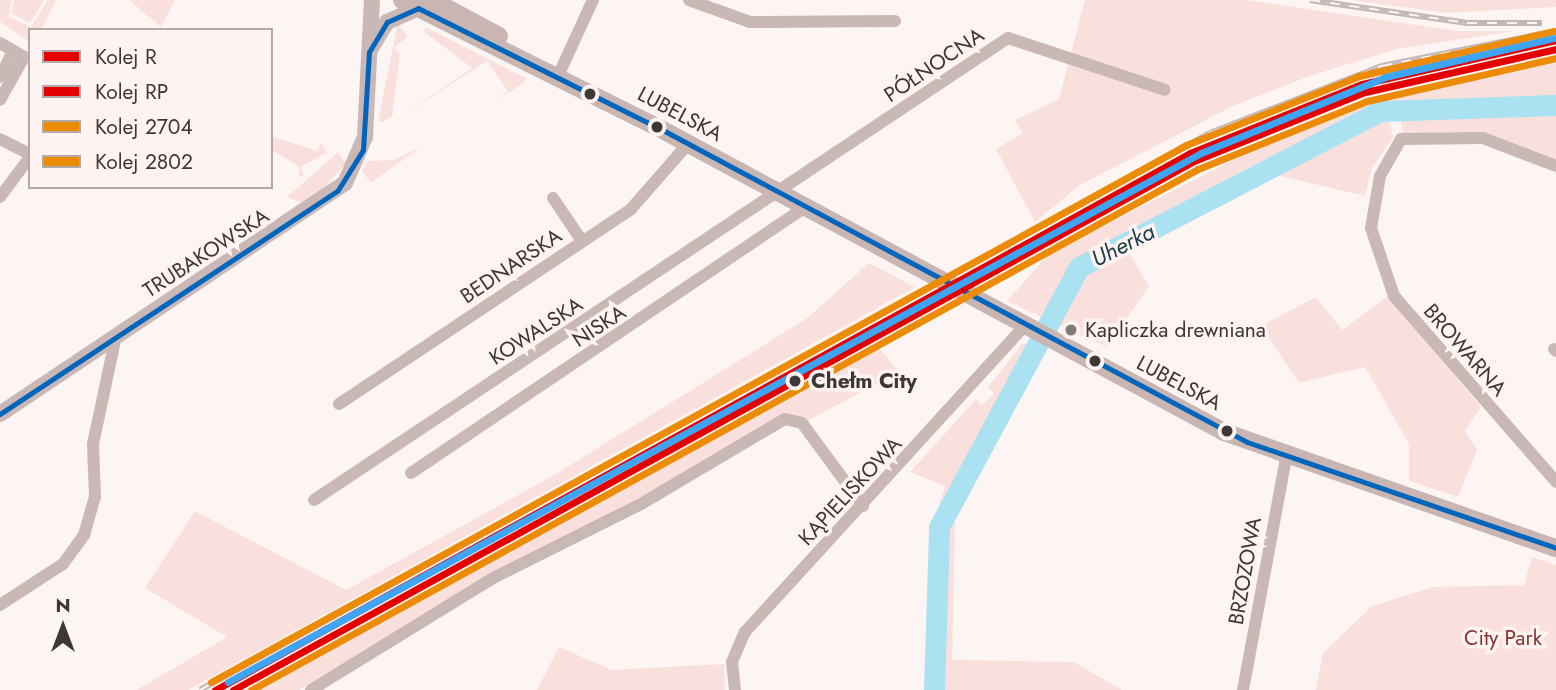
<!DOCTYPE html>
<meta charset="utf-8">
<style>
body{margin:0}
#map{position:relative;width:1556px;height:690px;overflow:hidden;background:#fcf5f4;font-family:Jost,sans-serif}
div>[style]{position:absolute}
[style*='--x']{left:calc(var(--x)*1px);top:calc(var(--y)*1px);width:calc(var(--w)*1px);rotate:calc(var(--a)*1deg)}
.green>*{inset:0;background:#fae0dc}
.river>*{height:21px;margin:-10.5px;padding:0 10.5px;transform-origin:10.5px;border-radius:10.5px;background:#abe2f2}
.minor>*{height:12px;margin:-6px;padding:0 6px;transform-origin:6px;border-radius:6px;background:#c9b8b5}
.tertiary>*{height:16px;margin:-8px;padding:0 8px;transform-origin:8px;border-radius:8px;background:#c9b8b5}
.secondary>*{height:18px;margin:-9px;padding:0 9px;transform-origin:9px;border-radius:9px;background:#c9b6b3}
.rail>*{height:6px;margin-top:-3px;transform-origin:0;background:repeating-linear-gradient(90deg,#fff3f1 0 10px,#c2b7b5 0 20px);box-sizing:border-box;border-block:2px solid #c2b7b5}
.bus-1>*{height:5px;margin:-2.5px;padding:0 2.5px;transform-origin:2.5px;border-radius:2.5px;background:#0065bd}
.rail-1>*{height:7px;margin:-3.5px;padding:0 3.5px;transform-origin:3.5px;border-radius:3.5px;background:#e50000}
.rail-2>*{height:7px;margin:-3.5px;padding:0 3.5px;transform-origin:3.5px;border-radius:3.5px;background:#e50000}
.rail-3>*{height:7px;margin:-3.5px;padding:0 3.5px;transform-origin:3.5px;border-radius:3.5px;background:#ec8c06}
.rail-4>*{height:7px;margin:-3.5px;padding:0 3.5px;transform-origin:3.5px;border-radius:3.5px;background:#ec8c06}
.rail-5>*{height:7px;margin:-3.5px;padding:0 3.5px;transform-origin:3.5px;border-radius:3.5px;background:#3ea5f4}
.dots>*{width:19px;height:19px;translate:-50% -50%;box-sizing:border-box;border:4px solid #fff3f1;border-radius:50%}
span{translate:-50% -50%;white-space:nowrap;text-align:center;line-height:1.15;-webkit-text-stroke:7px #fff3f1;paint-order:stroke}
.street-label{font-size:21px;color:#3d3837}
.poi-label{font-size:21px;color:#3d3837}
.left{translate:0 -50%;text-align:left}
.stop-label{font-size:21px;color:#3d3837;font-weight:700}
.park-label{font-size:21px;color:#87342c}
.water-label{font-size:23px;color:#1b414b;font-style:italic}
.legend{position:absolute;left:28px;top:28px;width:245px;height:161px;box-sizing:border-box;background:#fff3f1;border:2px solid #b1a8a7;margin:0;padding:9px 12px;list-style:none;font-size:21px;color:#3d3837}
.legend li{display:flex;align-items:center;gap:14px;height:35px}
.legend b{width:35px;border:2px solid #b1a8a7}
.north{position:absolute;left:28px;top:592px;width:70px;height:70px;-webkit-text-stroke:5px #fff3f1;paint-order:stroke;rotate:0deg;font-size:19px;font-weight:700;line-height:28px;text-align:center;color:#3d3837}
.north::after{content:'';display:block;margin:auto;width:24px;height:32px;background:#3d3837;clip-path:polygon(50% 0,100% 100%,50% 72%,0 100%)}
</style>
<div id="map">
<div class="green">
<i style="clip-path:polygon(0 0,11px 0,9px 17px,31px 27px,48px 0,56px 0,41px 30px,30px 30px,30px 42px,0 22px)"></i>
<i style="clip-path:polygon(14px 0,44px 0,30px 23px,11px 13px)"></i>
<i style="clip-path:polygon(129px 0,175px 0,161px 27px)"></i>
<i style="clip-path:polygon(1085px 0,1247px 0,1457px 31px,1515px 31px,1396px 49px,1307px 77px,1233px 106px,1080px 185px,1035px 222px,996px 149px,1023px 133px,1015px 120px,1059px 99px)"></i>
<i style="clip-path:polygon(1352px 0,1556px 0,1556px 7px,1445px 13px)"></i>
<i style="clip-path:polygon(398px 23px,407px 37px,394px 48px,400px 54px,392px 116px,383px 122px,378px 121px)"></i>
<i style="clip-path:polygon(427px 28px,526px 78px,524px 83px,493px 102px,508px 91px,487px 61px,402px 116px,472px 68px,423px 31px)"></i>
<i style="clip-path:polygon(1556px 63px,1556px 161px,1476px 134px,1404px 135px,1400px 119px,1389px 120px,1393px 137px,1372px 168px,1365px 196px,1276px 175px,1127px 249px,1149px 286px,1107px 347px,1007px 301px,1049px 254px,1274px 139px,1377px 97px)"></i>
<i style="clip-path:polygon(271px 136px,317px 151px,321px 142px,327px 153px,300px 167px,304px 175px,299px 177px,299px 167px,271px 149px)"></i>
<i style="clip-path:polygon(422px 146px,371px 183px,362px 171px,368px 161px,394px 160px)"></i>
<i style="clip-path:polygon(338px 152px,346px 163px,326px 186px,302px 203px,287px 197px)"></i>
<i style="clip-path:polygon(869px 263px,915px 287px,188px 690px,137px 690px,227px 637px,145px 588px,195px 511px,346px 590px,551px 477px,806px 319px)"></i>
<i style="clip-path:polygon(1388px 296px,1481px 407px,1465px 431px,1477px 450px,1458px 497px,1409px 481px,1409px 444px,1365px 367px,1299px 383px,1261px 326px,1316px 297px,1342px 330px)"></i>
<i style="clip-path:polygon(1023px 343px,1038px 351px,955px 520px,952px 660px,1074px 662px,1122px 690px,924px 690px,931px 530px,945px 486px,910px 472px,976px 399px,982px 405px,994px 394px,988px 387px)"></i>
<i style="clip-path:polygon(879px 348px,899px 372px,805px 422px,785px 420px,494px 575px,299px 690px,244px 690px)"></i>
<i style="clip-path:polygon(1532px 557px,1556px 565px,1556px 690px,1316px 690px,1323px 653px,1372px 606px,1434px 587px,1524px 585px)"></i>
<i style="clip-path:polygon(559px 647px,612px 670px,724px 664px,725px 690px,537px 690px)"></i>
</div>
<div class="river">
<i style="--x:934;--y:690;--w:163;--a:-88.2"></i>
<i style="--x:939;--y:527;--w:295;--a:-61.7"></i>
<i style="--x:1079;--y:267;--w:339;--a:-27.4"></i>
<i style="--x:1380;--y:111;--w:176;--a:-2"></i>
</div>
<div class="minor">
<i style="--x:689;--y:0;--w:65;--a:19.8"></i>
<i style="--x:750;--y:22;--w:145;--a:-0.4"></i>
<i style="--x:0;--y:43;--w:28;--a:30"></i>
<i style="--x:24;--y:57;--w:49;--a:119.2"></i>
<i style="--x:558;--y:76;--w:84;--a:-65.3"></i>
<i style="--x:0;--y:77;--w:29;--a:-63"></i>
<i style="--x:0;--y:139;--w:34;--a:27"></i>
<i style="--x:1556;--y:166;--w:78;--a:-159"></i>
<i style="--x:1483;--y:138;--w:82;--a:179.3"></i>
<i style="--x:1401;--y:139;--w:43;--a:119.6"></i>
<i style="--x:1380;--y:176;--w:53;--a:99.8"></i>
<i style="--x:1371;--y:228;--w:72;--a:71.3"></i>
<i style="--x:1394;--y:296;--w:247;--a:48.9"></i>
<i style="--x:0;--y:197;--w:50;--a:-53.1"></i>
<i style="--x:553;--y:198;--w:52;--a:56"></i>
<i style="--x:1554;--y:349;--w:3;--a:45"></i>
<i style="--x:339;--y:404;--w:351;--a:-33.7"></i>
<i style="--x:631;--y:209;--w:86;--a:-48.8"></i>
<i style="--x:411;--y:473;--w:474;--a:-34"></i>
<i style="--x:314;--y:500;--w:834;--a:-33.65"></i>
<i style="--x:1008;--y:38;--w:165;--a:18.3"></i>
<i style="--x:0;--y:605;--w:75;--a:-33.1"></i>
<i style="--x:63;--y:564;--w:36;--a:-54"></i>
<i style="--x:84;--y:535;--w:40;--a:-74"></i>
<i style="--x:95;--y:497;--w:53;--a:-92.2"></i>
<i style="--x:93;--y:444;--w:110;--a:-78"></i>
<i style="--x:311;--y:690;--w:216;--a:-31.6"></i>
<i style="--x:495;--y:577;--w:163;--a:-26.6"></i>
<i style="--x:641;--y:504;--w:167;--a:-30.6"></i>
<i style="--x:785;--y:419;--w:17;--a:13"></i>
<i style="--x:802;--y:423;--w:103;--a:53.7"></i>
<i style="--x:735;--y:690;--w:28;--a:-96"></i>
<i style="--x:732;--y:662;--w:33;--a:-67"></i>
<i style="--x:745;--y:632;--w:412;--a:-47.6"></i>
<i style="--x:1243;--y:690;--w:236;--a:-79.5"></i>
</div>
<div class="tertiary">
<i style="--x:370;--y:50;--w:33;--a:-59"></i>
<i style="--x:387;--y:22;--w:34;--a:-24"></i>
<i style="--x:0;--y:414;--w:415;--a:-33.8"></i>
<i style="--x:345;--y:183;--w:50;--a:-66.5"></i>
<i style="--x:365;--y:137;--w:137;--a:-87.1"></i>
</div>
<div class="secondary">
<i style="--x:402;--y:0;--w:287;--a:26.5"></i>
<i style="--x:659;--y:128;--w:642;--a:28.28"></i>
<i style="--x:1224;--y:432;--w:352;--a:19.3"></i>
<i style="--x:432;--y:0;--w:76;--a:28.2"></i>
</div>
<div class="rail">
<i style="--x:1310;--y:0;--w:159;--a:8.3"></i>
<i style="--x:1467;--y:23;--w:75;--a:0"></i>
<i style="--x:200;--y:690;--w:1153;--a:-28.88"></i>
<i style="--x:1210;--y:133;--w:185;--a:-21.3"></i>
<i style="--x:1382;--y:66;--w:177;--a:-11.4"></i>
</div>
<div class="bus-1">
<i style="--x:0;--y:414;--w:405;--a:-33.5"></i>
<i style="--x:338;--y:190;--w:47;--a:-58"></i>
<i style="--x:363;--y:150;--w:98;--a:-86.5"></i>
<i style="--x:369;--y:52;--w:35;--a:-59"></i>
<i style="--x:387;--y:22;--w:34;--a:-24"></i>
<i style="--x:418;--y:8;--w:269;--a:26.5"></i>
<i style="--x:659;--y:128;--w:667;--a:28.1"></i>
<i style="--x:1247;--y:442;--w:327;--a:18.9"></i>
</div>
<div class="rail-1">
<i style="--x:215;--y:690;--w:1113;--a:-28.84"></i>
<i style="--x:1190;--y:153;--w:185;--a:-21.9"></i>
<i style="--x:1362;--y:84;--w:199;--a:-12.8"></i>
</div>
<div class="rail-2">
<i style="--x:233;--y:690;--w:1097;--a:-28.83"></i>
<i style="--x:1194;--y:161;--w:184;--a:-22"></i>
<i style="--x:1365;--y:92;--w:196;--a:-12.7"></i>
</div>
<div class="rail-3">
<i style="--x:211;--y:682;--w:1113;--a:-28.84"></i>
<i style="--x:1186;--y:145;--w:186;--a:-21.7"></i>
<i style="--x:1359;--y:76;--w:200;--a:-13"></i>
</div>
<div class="rail-4">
<i style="--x:251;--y:690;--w:1081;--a:-28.82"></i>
<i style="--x:1198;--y:169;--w:182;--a:-21.9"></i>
<i style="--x:1367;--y:101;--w:194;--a:-12.8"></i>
</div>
<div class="rail-5">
<i style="--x:228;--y:682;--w:1108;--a:-28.53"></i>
<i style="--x:1201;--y:153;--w:199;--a:-22.4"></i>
<i style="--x:1385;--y:77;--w:173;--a:-13"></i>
</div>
<div class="dots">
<i style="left:590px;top:94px;background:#3d3837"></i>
<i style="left:657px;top:127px;background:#3d3837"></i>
<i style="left:1071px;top:330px;background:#807a79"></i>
<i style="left:1095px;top:361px;background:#3d3837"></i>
<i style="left:795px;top:381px;background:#3d3837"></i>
<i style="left:1227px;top:431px;background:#3d3837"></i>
</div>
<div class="street-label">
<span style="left:934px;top:65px;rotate:-34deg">PÓŁNOCNA</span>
<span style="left:680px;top:114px;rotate:28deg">LUBELSKA</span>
<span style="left:206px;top:253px;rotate:-33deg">TRUBAKOWSKA</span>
<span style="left:511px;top:266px;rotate:-34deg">BEDNARSKA</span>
<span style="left:599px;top:326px;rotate:-33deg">NISKA</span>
<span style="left:536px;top:331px;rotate:-33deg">KOWALSKA</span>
<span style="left:1465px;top:350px;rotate:49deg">BROWARNA</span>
<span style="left:1179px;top:383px;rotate:28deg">LUBELSKA</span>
<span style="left:850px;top:491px;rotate:-47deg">KĄPIELISKOWA</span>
<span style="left:1245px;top:571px;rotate:-80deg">BRZOZOWA</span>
</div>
<div class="poi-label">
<span class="left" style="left:1085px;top:330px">Kapliczka drewniana</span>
</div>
<div class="stop-label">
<span class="left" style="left:811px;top:381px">Chełm City</span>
</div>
<div class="park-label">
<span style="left:1503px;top:638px">City Park</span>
</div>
<div class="water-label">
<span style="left:1123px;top:245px;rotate:-27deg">Uherka</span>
</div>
<ul class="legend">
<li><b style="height:9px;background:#e50000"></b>Kolej R</li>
<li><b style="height:9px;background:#e50000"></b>Kolej RP</li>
<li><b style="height:9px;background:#ec8c06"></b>Kolej 2704</li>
<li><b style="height:9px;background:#ec8c06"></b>Kolej 2802</li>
</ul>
<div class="north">N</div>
</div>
